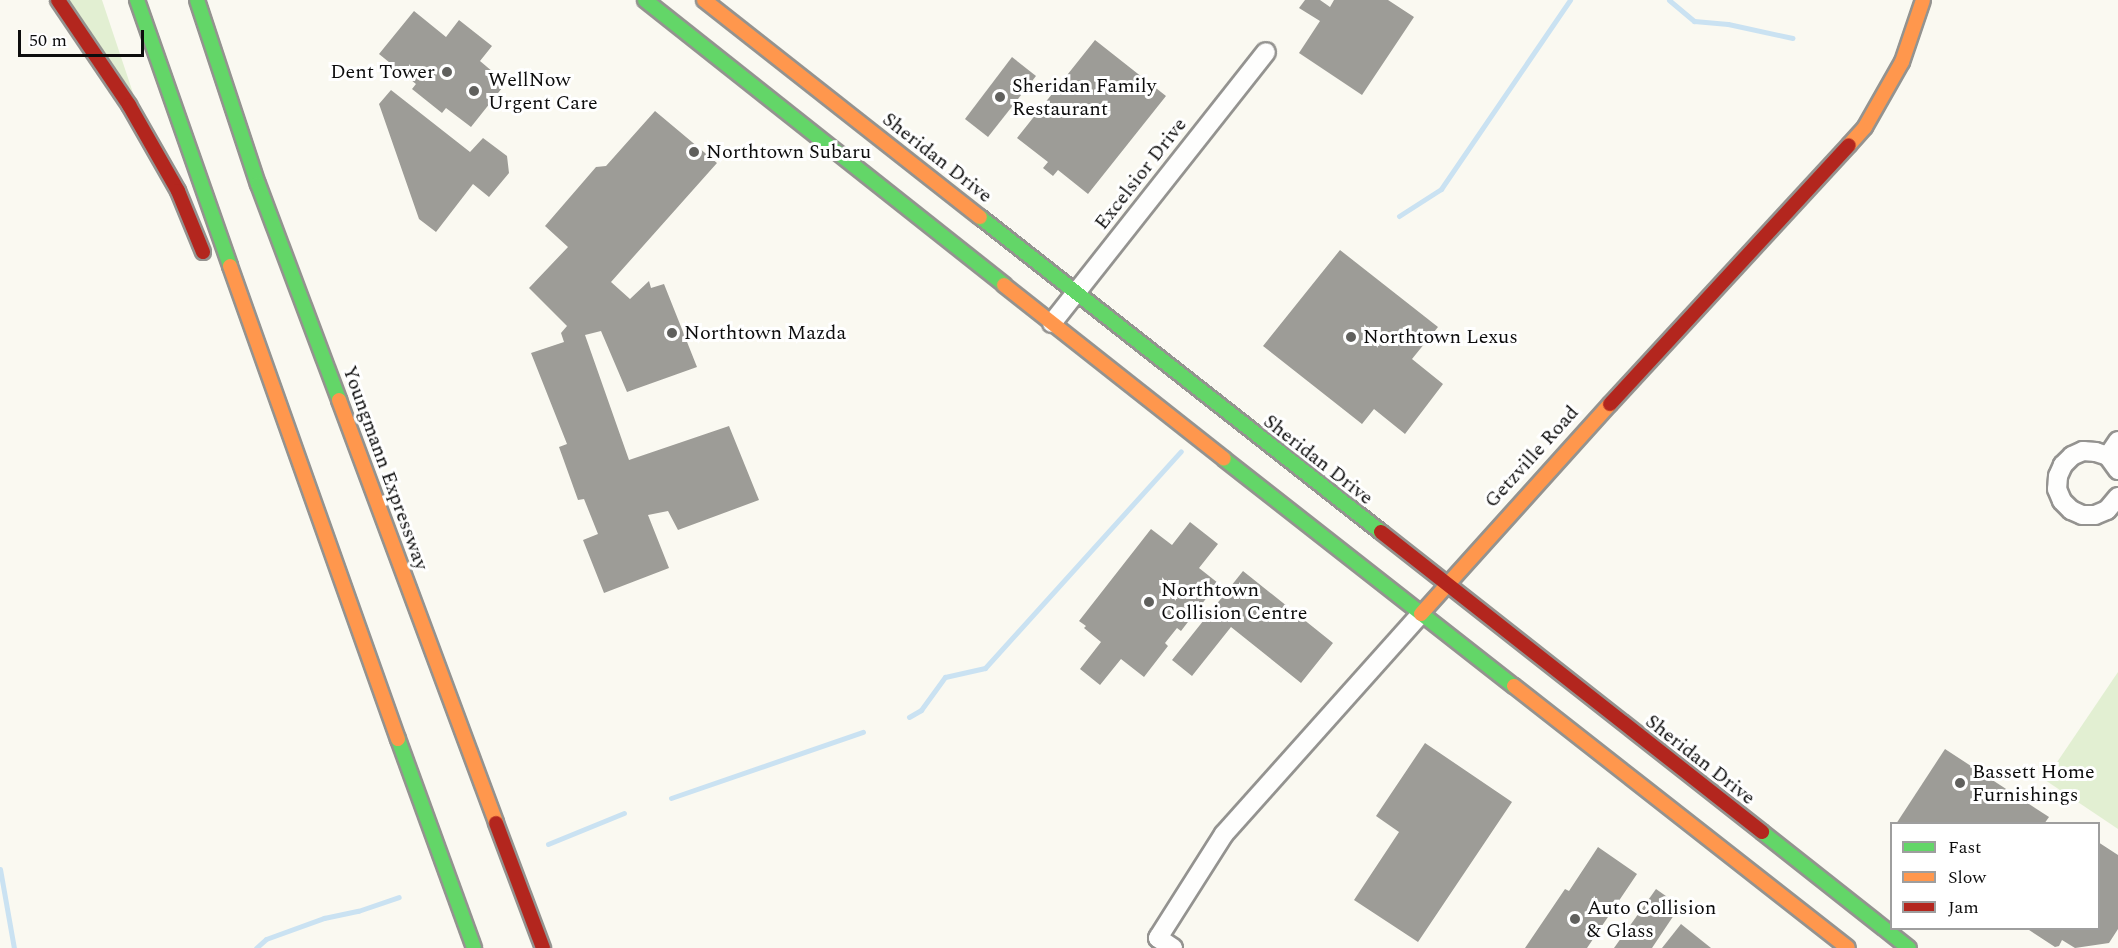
<!DOCTYPE html>
<style>
body{margin:0}
#map{position:relative;width:2118px;height:948px;overflow:hidden;background:#faf9f1;font-family:Spectral,serif}
div>[style]{position:absolute}
[style*='--x']{left:calc(var(--x)*1px);top:calc(var(--y)*1px);width:calc(var(--w)*1px);rotate:calc(var(--a)*1deg)}
.green>*{inset:0;background:#e2efd2}
.stream>*{height:5px;margin:-2.5px;padding:0 2.5px;transform-origin:2.5px;border-radius:2.5px;background:#cae2f2}
.building>*{inset:0;background:#9d9c97}
.roads{filter:drop-shadow(2px 0 #949390) drop-shadow(-2px 0 #949390) drop-shadow(0 2px #949390) drop-shadow(0 -2px #949390)}
.street>*{height:18px;margin:-9px;padding:0 9px;transform-origin:9px;border-radius:9px;background:#fefefd}
.fast>*{height:14px;margin:-7px;padding:0 7px;transform-origin:7px;border-radius:7px;background:#63d668}
.slow>*{height:14px;margin:-7px;padding:0 7px;transform-origin:7px;border-radius:7px;background:#ff974d}
.jam>*{height:14px;margin:-7px;padding:0 7px;transform-origin:7px;border-radius:7px;background:#b3261e}
.dots>*{width:16px;height:16px;translate:-50% -50%;box-sizing:border-box;border:3px solid #fff;border-radius:50%}
span{translate:-50% -50%;white-space:nowrap;text-align:center;line-height:1.15;-webkit-text-stroke:6px #fff;paint-order:stroke}
.poi-label{font-size:20px;color:#0d0d0d}
.right{translate:-100% -50%;text-align:right}
.left{translate:0 -50%;text-align:left}
.street-label{font-size:20px;color:#0d0d0d}
.legend{position:absolute;left:1890px;top:822px;width:210px;height:108px;box-sizing:border-box;background:#fff;border:2px solid #9e9e9e;margin:0;padding:8px 10px;list-style:none;font-size:18px;color:#0d0d0d}
.legend li{display:flex;align-items:center;gap:12px;height:30px}
.legend b{width:30px;border:2px solid #9e9e9e}
.scale{position:absolute;left:18px;top:30px;width:126px;height:27px;box-sizing:border-box;border:3px solid #0d0d0d;border-top:0;padding-left:8px;font-size:18px;line-height:21px;white-space:nowrap;color:#0d0d0d;-webkit-text-stroke:4px #fff;paint-order:stroke}
</style>
<div id="map">
<div class="green">
<i style="clip-path:polygon(65px 0,102px 0,133px 93px)"></i>
<i style="clip-path:polygon(2118px 672px,2118px 829px,2045px 780px)"></i>
</div>
<div class="stream">
<i style="--x:1669;--y:0;--w:33;--a:40"></i>
<i style="--x:1694;--y:21;--w:34;--a:5"></i>
<i style="--x:1728;--y:24;--w:66;--a:12.3"></i>
<i style="--x:1399;--y:216;--w:50;--a:-32.7"></i>
<i style="--x:1441;--y:189;--w:229;--a:-55.7"></i>
<i style="--x:909;--y:717;--w:14;--a:-30"></i>
<i style="--x:921;--y:710;--w:41;--a:-54"></i>
<i style="--x:945;--y:677;--w:41;--a:-12.7"></i>
<i style="--x:985;--y:668;--w:292;--a:-47.9"></i>
<i style="--x:671;--y:798;--w:203;--a:-19"></i>
<i style="--x:548;--y:844;--w:82;--a:-22.2"></i>
<i style="--x:0;--y:869;--w:80;--a:80"></i>
<i style="--x:256;--y:948;--w:13;--a:-42"></i>
<i style="--x:266;--y:939;--w:62;--a:-19.9"></i>
<i style="--x:324;--y:918;--w:35;--a:-12"></i>
<i style="--x:358;--y:911;--w:43;--a:-18.9"></i>
</div>
<div class="building">
<i style="clip-path:polygon(1305px 0,1320px 0,1330px 7px,1334px 0,1388px 0,1414px 17px,1362px 95px,1299px 53px,1320px 21px,1299px 8px)"></i>
<i style="clip-path:polygon(414px 11px,446px 37px,459px 20px,492px 46px,480px 61px,506px 83px,471px 127px,446px 108px,442px 113px,412px 89px,416px 84px,379px 54px)"></i>
<i style="clip-path:polygon(1095px 40px,1166px 96px,1088px 194px,1058px 170px,1053px 176px,1043px 168px,1048px 162px,1017px 138px)"></i>
<i style="clip-path:polygon(1012px 57px,1036px 76px,988px 137px,965px 119px)"></i>
<i style="clip-path:polygon(391px 90px,470px 152px,483px 138px,507px 156px,509px 173px,489px 197px,473px 184px,436px 232px,419px 219px,379px 104px)"></i>
<i style="clip-path:polygon(655px 111px,717px 163px,611px 282px,630px 299px,649px 281px,651px 288px,664px 284px,697px 367px,627px 392px,601px 331px,585px 335px,629px 460px,729px 426px,759px 500px,678px 530px,668px 511px,648px 515px,669px 568px,604px 593px,583px 540px,598px 534px,584px 499px,578px 500px,559px 447px,567px 444px,531px 353px,564px 342px,561px 333px,567px 326px,529px 288px,568px 247px,545px 226px,596px 167px,606px 166px)"></i>
<i style="clip-path:polygon(1340px 250px,1438px 327px,1412px 359px,1443px 384px,1405px 434px,1374px 409px,1362px 424px,1263px 346px)"></i>
<i style="clip-path:polygon(1190px 522px,1218px 544px,1199px 568px,1218px 583px,1181px 631px,1177px 628px,1165px 643px,1168px 646px,1144px 677px,1121px 659px,1100px 685px,1080px 669px,1101px 642px,1084px 628px,1086px 626px,1079px 621px,1151px 529px,1172px 545px)"></i>
<i style="clip-path:polygon(1243px 571px,1333px 643px,1301px 683px,1231px 627px,1192px 676px,1172px 660px)"></i>
<i style="clip-path:polygon(1425px 743px,1512px 802px,1418px 942px,1354px 900px,1399px 832px,1376px 816px)"></i>
<i style="clip-path:polygon(1945px 749px,2049px 817px,2044px 824px,1896px 824px)"></i>
<i style="clip-path:polygon(2098px 842px,2118px 855px,2118px 929px,2109px 943px,2075px 948px,2062px 940px,2059px 946px,2055px 947px,2026px 928px,2098px 928px)"></i>
<i style="clip-path:polygon(1598px 847px,1637px 874px,1587px 948px,1525px 948px,1565px 889px,1569px 891px)"></i>
<i style="clip-path:polygon(1656px 889px,1680px 906px,1652px 948px,1614px 948px)"></i>
<i style="clip-path:polygon(1681px 924px,1711px 948px,1662px 948px)"></i>
</div>
<div class="roads">
<div class="street">
<i style="--x:1052;--y:323;--w:345;--a:-51.7"></i>
<i style="--x:2108;--y:456;--w:18;--a:-56"></i>
<i style="--x:2118;--y:470;--w:17;--a:-126"></i>
<i style="--x:2108;--y:456;--w:13;--a:-162"></i>
<i style="--x:2096;--y:452;--w:13;--a:-176"></i>
<i style="--x:2083;--y:451;--w:12;--a:156"></i>
<i style="--x:2072;--y:456;--w:13;--a:135"></i>
<i style="--x:2063;--y:465;--w:12;--a:114"></i>
<i style="--x:2058;--y:476;--w:13;--a:94"></i>
<i style="--x:2057;--y:489;--w:13;--a:67"></i>
<i style="--x:2062;--y:501;--w:13;--a:45"></i>
<i style="--x:2071;--y:510;--w:12;--a:24"></i>
<i style="--x:2082;--y:515;--w:13;--a:0"></i>
<i style="--x:2095;--y:515;--w:13;--a:-23"></i>
<i style="--x:2107;--y:510;--w:17;--a:-50"></i>
<i style="--x:1173;--y:948;--w:18;--a:-146"></i>
<i style="--x:1158;--y:938;--w:123;--a:-57.6"></i>
<i style="--x:1224;--y:834;--w:295;--a:-48.2"></i>
</div>
<div class="fast">
<i style="--x:137;--y:0;--w:282;--a:70.7"></i>
<i style="--x:197;--y:0;--w:194;--a:71.7"></i>
<i style="--x:258;--y:184;--w:231;--a:69.4"></i>
<i style="--x:645;--y:0;--w:458;--a:38.4"></i>
<i style="--x:980;--y:217;--w:510;--a:38.15"></i>
<i style="--x:1224;--y:459;--w:368;--a:38.1"></i>
<i style="--x:398;--y:739;--w:222;--a:70"></i>
<i style="--x:1762;--y:832;--w:187;--a:38.3"></i>
</div>
<div class="slow">
<i style="--x:704;--y:0;--w:351;--a:38.2"></i>
<i style="--x:1849;--y:145;--w:24;--a:-48"></i>
<i style="--x:1865;--y:127;--w:75;--a:-60.4"></i>
<i style="--x:1902;--y:62;--w:65;--a:-71.3"></i>
<i style="--x:230;--y:266;--w:502;--a:70.45"></i>
<i style="--x:1004;--y:285;--w:280;--a:38.3"></i>
<i style="--x:339;--y:400;--w:451;--a:69.6"></i>
<i style="--x:1421;--y:614;--w:283;--a:-48"></i>
<i style="--x:1514;--y:686;--w:424;--a:38.1"></i>
</div>
<div class="jam">
<i style="--x:58;--y:0;--w:127;--a:55.9"></i>
<i style="--x:129;--y:105;--w:99;--a:60.3"></i>
<i style="--x:178;--y:191;--w:66;--a:67.7"></i>
<i style="--x:1610;--y:404;--w:352;--a:-47.3"></i>
<i style="--x:1381;--y:532;--w:485;--a:38.2"></i>
<i style="--x:496;--y:823;--w:134;--a:69.4"></i>
</div>
</div>
<div class="dots">
<i style="left:447px;top:72px;background:#60605d"></i>
<i style="left:474px;top:91px;background:#60605d"></i>
<i style="left:1000px;top:97px;background:#60605d"></i>
<i style="left:694px;top:152px;background:#60605d"></i>
<i style="left:672px;top:333px;background:#60605d"></i>
<i style="left:1351px;top:337px;background:#60605d"></i>
<i style="left:1149px;top:602px;background:#60605d"></i>
<i style="left:1960px;top:783px;background:#60605d"></i>
<i style="left:1575px;top:919px;background:#60605d"></i>
</div>
<div class="poi-label">
<span class="right" style="left:435px;top:72px">Dent Tower</span>
<span class="left" style="left:488px;top:92px">WellNow<br>Urgent Care</span>
<span class="left" style="left:1012px;top:98px">Sheridan Family<br>Restaurant</span>
<span class="left" style="left:706px;top:152px">Northtown Subaru</span>
<span class="left" style="left:684px;top:333px">Northtown Mazda</span>
<span class="left" style="left:1363px;top:337px">Northtown Lexus</span>
<span class="left" style="left:1161px;top:602px">Northtown<br>Collision Centre</span>
<span class="left" style="left:1972px;top:784px">Bassett Home<br>Furnishings</span>
<span class="left" style="left:1587px;top:920px">Auto Collision<br>&amp; Glass</span>
</div>
<div class="street-label">
<span style="left:937px;top:158px;rotate:38deg">Sheridan Drive</span>
<span style="left:1141px;top:174px;rotate:-52deg">Excelsior Drive</span>
<span style="left:1532px;top:457px;rotate:-48deg">Getzville Road</span>
<span style="left:1318px;top:460px;rotate:38deg">Sheridan Drive</span>
<span style="left:385px;top:468px;rotate:70deg">Youngmann Expressway</span>
<span style="left:1700px;top:760px;rotate:38deg">Sheridan Drive</span>
</div>
<ul class="legend">
<li><b style="height:8px;background:#63d668"></b>Fast</li>
<li><b style="height:8px;background:#ff974d"></b>Slow</li>
<li><b style="height:8px;background:#b3261e"></b>Jam</li>
</ul>
<div class="scale">50 m</div>
</div>
